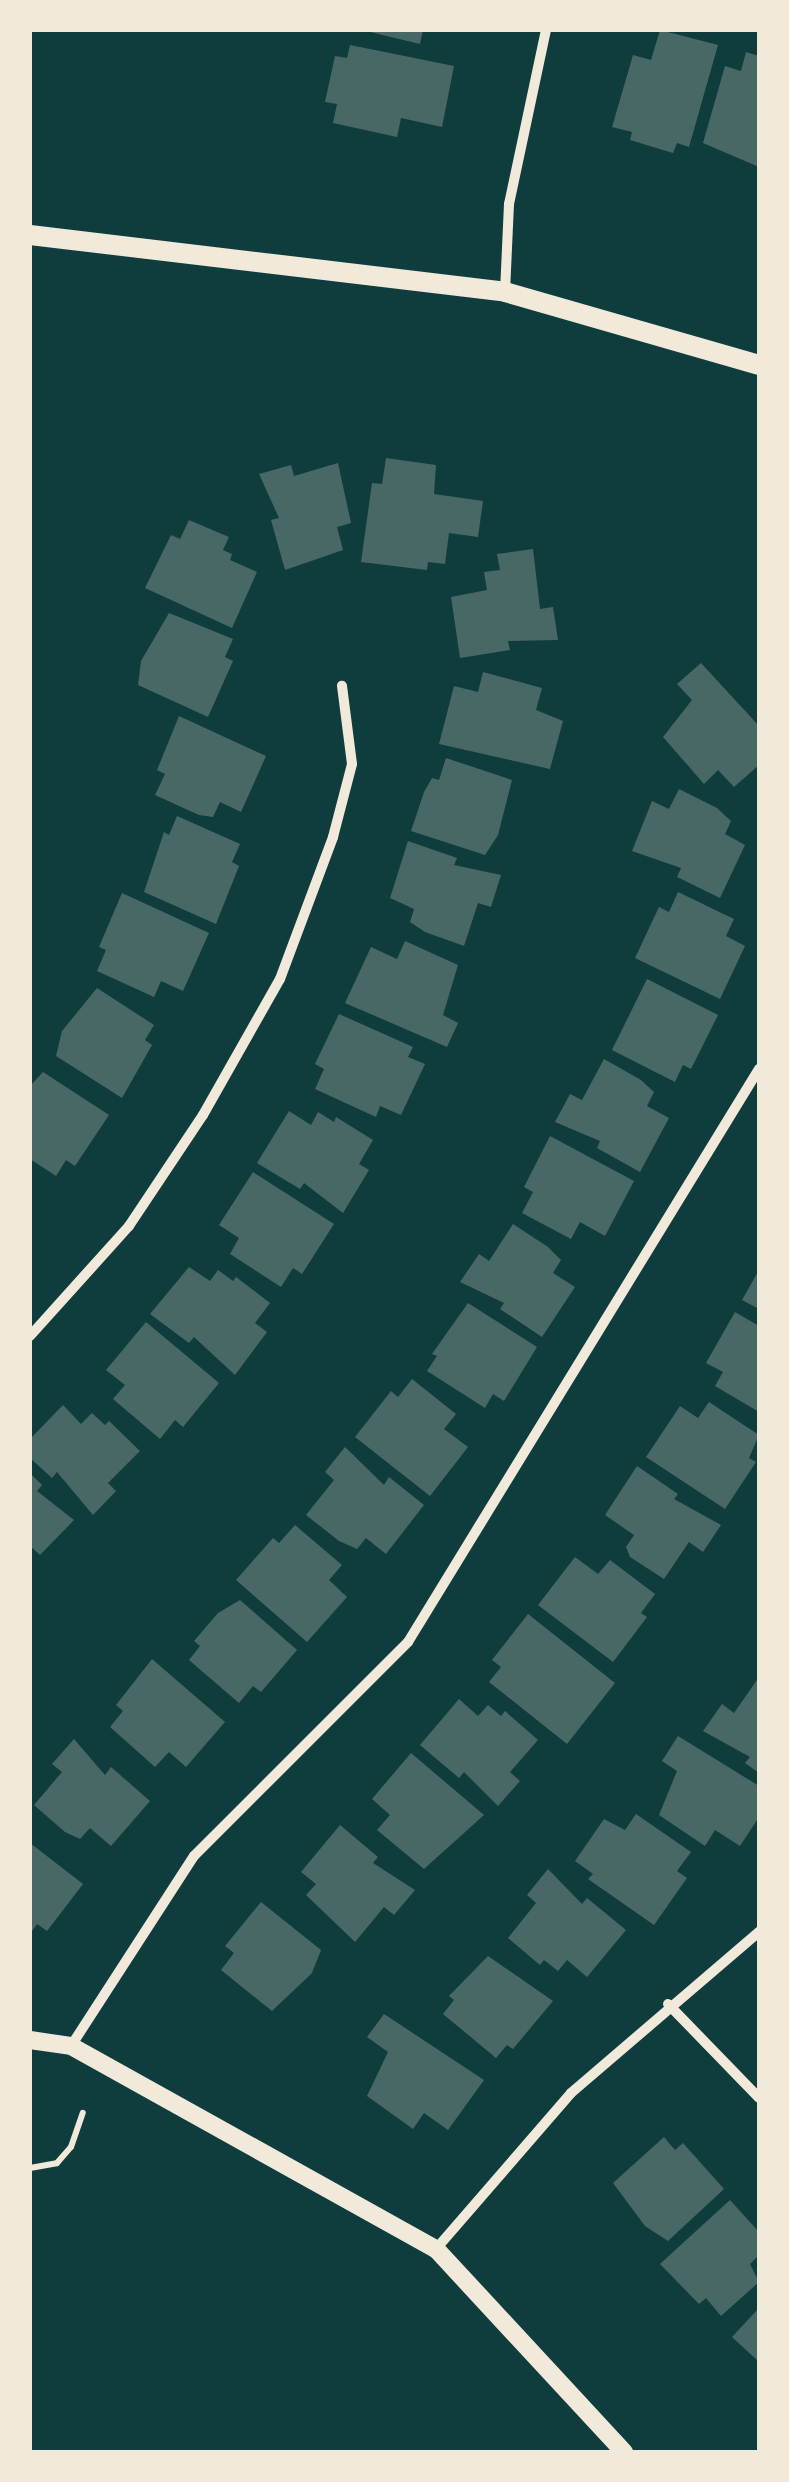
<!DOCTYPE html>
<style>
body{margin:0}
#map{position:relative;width:789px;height:2482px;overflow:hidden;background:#0f3d3e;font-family:"Fira Sans",sans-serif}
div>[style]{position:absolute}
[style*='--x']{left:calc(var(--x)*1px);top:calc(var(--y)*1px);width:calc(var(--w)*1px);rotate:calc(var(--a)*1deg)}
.building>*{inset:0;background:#486865}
.path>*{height:6px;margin:-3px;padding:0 3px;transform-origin:3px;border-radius:3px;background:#f1e9da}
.minor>*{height:10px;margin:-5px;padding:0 5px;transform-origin:5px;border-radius:5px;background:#f1e9da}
.tertiary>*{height:18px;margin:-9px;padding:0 9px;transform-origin:9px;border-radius:9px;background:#f1e9da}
.secondary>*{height:20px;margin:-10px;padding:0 10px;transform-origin:10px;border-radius:10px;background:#f1e9da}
span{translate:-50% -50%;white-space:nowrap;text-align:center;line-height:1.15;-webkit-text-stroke:8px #f1e9da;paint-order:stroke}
.frame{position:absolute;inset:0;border:32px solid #f1e9da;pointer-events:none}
</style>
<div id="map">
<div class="building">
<i style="clip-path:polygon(362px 30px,423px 30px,420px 44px)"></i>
<i style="clip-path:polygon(660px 30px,718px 45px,689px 147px,677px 143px,673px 153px,630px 140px,632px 132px,612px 127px,633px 55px,651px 60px)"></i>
<i style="clip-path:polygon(350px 45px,454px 66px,442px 127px,401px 118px,397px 137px,333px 123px,337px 104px,325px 102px,335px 56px,347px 58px)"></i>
<i style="clip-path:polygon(746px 52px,759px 56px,759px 167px,703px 143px,725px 66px,741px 71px)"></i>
<i style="clip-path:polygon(386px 458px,436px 465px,434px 494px,483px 501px,478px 537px,449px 533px,445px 564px,428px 562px,427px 570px,361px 562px,372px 483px,382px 484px)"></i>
<i style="clip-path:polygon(338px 463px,351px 523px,337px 527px,343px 550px,285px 570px,271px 520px,279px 518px,259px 474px,291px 465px,294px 476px)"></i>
<i style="clip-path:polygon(189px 520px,229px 537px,223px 550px,232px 554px,230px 560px,257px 572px,232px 628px,145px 588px,171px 535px,180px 539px)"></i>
<i style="clip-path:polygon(533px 549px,540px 609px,553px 607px,558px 640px,508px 641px,510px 650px,460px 658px,451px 597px,487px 590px,484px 572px,500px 570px,497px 554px)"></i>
<i style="clip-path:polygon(169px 613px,233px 639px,225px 657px,233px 661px,208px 717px,138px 685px,141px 661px)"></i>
<i style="clip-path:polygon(701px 663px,759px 726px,759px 765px,734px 787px,718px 770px,704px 784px,663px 737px,692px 700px,677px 684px)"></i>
<i style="clip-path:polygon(483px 672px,542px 688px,536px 710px,563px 721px,550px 769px,439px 744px,454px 686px,478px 692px)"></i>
<i style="clip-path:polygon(179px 716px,266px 756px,241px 812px,220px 802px,213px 817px,199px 815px,155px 795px,165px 774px,157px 770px)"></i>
<i style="clip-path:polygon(446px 758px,512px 780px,498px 835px,485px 855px,411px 831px,424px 792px,432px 778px,439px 780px)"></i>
<i style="clip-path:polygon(679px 789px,717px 808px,731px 821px,725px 834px,745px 845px,720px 898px,677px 877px,681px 868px,632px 851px,652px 801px,669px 809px)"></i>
<i style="clip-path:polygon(177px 816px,240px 844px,232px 862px,239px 866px,216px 924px,144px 892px,164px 832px,169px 835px)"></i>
<i style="clip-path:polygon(408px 841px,457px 858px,454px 865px,501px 875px,491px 907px,478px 903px,464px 946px,425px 932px,410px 922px,414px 909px,390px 898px)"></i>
<i style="clip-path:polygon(678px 892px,734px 919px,726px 936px,745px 946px,720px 999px,635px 958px,659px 907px,669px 912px)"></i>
<i style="clip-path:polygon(122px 893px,209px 933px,183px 991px,161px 981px,154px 997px,97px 971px,106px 950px,99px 947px)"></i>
<i style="clip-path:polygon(405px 941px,458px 965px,443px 1015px,458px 1023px,447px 1047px,345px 1003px,371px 947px,397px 959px)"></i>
<i style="clip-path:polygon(647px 979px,718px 1015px,691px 1069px,683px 1065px,675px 1082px,612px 1050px)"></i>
<i style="clip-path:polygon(97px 988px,154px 1025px,145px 1040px,152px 1045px,122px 1098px,56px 1056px,62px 1031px)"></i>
<i style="clip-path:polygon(339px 1014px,413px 1047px,408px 1057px,425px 1064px,401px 1115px,380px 1106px,376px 1117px,315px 1089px,324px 1069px,315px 1064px)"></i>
<i style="clip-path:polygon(604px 1059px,641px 1080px,654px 1092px,647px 1106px,669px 1118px,640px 1172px,597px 1148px,600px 1141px,555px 1122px,570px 1094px,582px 1100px)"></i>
<i style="clip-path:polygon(43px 1072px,109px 1115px,75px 1166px,66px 1160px,56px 1176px,30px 1159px,30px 1086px)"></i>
<i style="clip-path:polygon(289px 1111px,311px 1125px,318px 1112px,334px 1122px,336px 1117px,373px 1140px,359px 1164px,369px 1170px,343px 1213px,304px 1183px,300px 1189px,257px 1163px)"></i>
<i style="clip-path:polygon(550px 1136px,634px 1181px,605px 1236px,580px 1222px,571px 1239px,522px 1213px,533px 1192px,524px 1187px)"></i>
<i style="clip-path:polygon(253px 1172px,334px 1224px,302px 1274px,293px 1268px,281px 1287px,230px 1254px,239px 1238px,219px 1225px)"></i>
<i style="clip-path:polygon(513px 1224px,548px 1247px,561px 1260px,553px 1273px,575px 1287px,542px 1337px,500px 1309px,504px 1303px,460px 1282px,479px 1254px,489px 1261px)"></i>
<i style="clip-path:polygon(189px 1267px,210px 1281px,218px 1270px,233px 1281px,236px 1277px,270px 1303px,255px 1323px,267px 1332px,235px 1375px,194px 1337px,189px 1343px,150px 1314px)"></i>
<i style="clip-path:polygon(759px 1270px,759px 1309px,742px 1300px)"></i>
<i style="clip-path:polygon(468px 1303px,537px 1347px,504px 1401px,493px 1394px,485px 1408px,427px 1371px,437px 1356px,432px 1354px)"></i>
<i style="clip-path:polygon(735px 1312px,759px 1326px,759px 1412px,715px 1386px,723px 1372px,706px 1363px)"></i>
<i style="clip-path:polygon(146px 1322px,219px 1383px,183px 1427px,175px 1420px,160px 1439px,113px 1399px,125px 1385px,106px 1370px)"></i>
<i style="clip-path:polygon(412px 1379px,456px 1414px,444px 1429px,468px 1447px,430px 1496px,355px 1437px,391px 1391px,398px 1397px)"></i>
<i style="clip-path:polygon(709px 1402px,759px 1435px,749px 1458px,756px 1462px,725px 1509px,646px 1457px,680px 1406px,698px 1418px)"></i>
<i style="clip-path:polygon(63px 1405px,81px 1424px,92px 1413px,105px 1425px,109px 1421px,140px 1451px,108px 1483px,116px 1491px,93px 1515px,57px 1472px,52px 1478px,30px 1458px,30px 1439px)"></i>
<i style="clip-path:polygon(345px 1447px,384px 1485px,389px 1477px,424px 1505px,386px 1554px,366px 1538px,357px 1549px,339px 1541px,306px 1515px,334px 1480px,325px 1472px)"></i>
<i style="clip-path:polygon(637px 1466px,678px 1494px,674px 1499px,721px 1525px,703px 1552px,689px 1542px,664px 1579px,630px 1557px,626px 1547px,634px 1535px,605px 1515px)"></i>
<i style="clip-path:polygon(30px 1473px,42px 1485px,37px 1491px,74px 1520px,40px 1555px,30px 1546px)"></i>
<i style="clip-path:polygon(295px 1525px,342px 1565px,329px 1580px,347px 1597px,307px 1642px,236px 1580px,273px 1538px,279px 1543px)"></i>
<i style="clip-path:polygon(575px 1557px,598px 1574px,610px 1560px,655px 1594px,641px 1613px,647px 1617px,613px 1662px,538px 1605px)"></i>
<i style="clip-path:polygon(240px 1600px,297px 1650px,261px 1692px,253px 1686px,239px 1703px,189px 1660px,200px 1646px,194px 1641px,218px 1613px)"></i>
<i style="clip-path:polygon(528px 1614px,615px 1683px,567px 1744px,489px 1682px,501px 1667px,492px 1660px)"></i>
<i style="clip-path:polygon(152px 1659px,225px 1722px,186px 1767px,169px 1752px,155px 1767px,110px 1727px,123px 1711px,116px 1705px)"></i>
<i style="clip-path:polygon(759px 1677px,759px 1773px,745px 1763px,750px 1757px,703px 1731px,722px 1704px,734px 1713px)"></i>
<i style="clip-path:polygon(459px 1699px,478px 1716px,488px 1705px,501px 1716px,505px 1711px,538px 1740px,510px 1772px,520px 1781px,498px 1806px,464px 1772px,459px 1778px,420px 1745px)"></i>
<i style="clip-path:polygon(678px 1736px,759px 1786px,759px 1817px,740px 1846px,715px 1830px,705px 1846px,659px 1815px,677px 1771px,662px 1761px)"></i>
<i style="clip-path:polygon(74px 1739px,105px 1775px,111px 1767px,150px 1801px,111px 1846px,90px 1828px,80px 1839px,65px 1832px,34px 1805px,62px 1772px,52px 1764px)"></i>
<i style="clip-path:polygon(411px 1753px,484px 1815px,424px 1869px,377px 1830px,390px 1815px,372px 1799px)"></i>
<i style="clip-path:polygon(636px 1814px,691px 1852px,677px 1871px,687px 1878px,654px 1925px,588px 1879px,593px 1874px,575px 1861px,604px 1819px,625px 1830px)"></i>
<i style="clip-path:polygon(340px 1825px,378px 1857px,373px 1863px,415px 1890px,394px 1915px,384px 1907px,355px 1942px,306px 1895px,316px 1884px,301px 1872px)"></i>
<i style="clip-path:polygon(30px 1843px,83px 1884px,47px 1931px,37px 1924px,30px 1934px)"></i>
<i style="clip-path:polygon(548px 1869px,582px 1904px,587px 1898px,626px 1930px,587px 1977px,567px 1960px,558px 1971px,544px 1960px,540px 1965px,508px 1938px,536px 1903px,527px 1895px)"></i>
<i style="clip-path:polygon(261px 1902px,321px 1950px,312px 1973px,272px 2011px,221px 1970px,234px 1953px,225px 1946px)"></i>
<i style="clip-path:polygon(488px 1956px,553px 2001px,513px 2049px,507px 2045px,496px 2058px,443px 2014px,454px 2000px,449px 1996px)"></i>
<i style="clip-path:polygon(384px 2014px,484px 2080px,448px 2130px,424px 2113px,413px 2129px,367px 2096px,388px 2052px,367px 2037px)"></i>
<i style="clip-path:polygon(664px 2137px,675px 2150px,683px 2143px,724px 2189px,668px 2241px,645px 2226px,613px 2183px)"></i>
<i style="clip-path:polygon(730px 2200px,759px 2232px,759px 2255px,750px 2264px,759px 2282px,721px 2316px,706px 2298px,699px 2304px,660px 2264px)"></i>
<i style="clip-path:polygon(759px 2308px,759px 2362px,732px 2337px)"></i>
</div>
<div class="path">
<i style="--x:30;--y:2168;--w:27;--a:-10"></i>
<i style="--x:57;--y:2163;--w:21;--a:-49"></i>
<i style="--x:71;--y:2147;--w:36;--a:-71"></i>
</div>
<div class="minor">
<i style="--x:505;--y:292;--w:88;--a:-87.4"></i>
<i style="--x:509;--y:204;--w:178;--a:-78"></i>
<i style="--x:30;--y:1336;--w:148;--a:-48"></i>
<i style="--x:129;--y:1226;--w:133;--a:-56.3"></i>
<i style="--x:203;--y:1115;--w:156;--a:-60.5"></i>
<i style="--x:280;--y:979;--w:152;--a:-69.5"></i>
<i style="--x:333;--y:837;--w:75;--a:-75.4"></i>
<i style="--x:352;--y:764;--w:79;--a:-97.3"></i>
<i style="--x:668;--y:2004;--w:131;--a:45.9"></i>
<i style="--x:71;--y:2046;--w:226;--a:-57.1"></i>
<i style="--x:194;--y:1856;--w:303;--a:-45"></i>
<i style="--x:408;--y:1642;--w:672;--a:-58.51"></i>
<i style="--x:436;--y:2249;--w:206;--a:-49.1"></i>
<i style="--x:571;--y:2093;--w:248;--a:-40.6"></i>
</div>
<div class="tertiary">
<i style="--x:30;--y:2040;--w:41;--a:8.3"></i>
<i style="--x:71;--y:2046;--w:418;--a:29.1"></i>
<i style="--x:436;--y:2249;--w:277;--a:47.2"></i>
</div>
<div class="secondary">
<i style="--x:30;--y:235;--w:478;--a:6.8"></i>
<i style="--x:505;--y:292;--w:264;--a:16"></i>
</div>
<div class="frame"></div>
</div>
